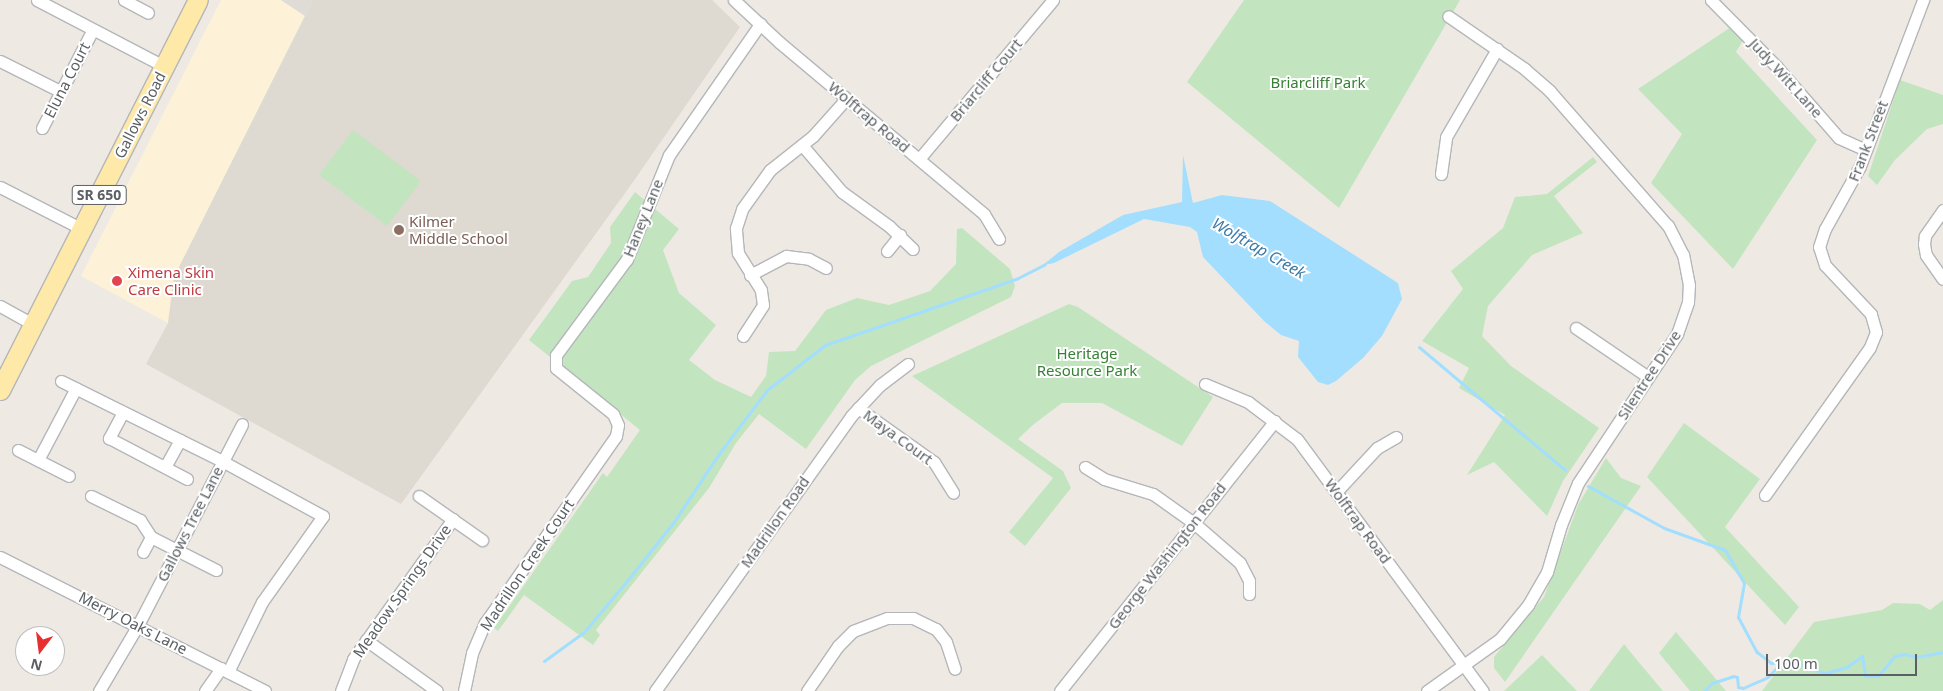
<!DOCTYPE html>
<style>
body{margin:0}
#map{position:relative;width:1943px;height:691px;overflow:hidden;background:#eeeae3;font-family:"Noto Sans",sans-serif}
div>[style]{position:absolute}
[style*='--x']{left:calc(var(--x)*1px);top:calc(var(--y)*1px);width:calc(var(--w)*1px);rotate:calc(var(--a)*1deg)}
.commercial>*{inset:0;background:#fdf2d8}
.industrial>*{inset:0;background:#dfdcd7}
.education>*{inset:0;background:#ded9d1}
.green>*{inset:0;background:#c2e5bf}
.water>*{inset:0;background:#a3defe}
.stream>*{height:3px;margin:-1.5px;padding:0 1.5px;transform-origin:1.5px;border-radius:1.5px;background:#a3defe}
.roads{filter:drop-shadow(1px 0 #b4b6ba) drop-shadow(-1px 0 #b4b6ba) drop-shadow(0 1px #b4b6ba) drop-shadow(0 -1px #b4b6ba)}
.street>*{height:11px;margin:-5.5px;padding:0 5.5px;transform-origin:5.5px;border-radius:5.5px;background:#fff}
.primary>*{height:19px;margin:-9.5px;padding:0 9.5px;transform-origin:9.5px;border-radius:9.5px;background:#fee9a8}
.dots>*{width:14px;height:14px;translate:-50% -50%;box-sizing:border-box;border:2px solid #fff;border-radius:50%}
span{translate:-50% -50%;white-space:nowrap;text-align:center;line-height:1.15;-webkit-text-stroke:4px #fff;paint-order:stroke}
.shield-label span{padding:1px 4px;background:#fff;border:1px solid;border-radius:4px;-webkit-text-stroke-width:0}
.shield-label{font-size:14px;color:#5b6064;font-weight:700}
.street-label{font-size:15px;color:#5b6064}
.park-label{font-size:15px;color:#378135}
.education-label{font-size:15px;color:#785e54}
.left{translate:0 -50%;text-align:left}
.health-label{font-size:15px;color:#be3a42}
.water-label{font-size:16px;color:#3d7aa7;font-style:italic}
.north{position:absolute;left:15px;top:626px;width:50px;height:50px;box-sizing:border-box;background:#fff;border:1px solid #bdbfc1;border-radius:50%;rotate:195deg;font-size:14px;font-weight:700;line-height:20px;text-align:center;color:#5b6064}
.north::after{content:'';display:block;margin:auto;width:18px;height:22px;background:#e72f30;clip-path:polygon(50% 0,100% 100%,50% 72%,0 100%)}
.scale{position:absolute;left:1766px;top:654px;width:151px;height:22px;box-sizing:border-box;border:2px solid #5b6064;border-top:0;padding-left:6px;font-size:15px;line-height:18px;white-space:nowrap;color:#5b6064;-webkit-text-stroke:4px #fff;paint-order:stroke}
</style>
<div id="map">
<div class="commercial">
<i style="clip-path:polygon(221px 0,281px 0,305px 16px,174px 277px,168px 323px,81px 276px)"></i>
</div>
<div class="industrial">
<i style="clip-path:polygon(281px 0,313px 0,305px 16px)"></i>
</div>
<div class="education">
<i style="clip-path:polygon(313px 0,712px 0,740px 27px,633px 182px,401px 504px,146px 364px,168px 323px,174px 277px)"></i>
</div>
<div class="green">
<i style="clip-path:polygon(1244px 0,1460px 0,1339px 208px,1187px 82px)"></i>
<i style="clip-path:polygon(1731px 27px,1743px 40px,1736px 52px,1817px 140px,1733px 269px,1651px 183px,1682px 134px,1638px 89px)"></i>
<i style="clip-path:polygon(1900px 80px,1943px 95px,1943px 124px,1927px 129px,1895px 160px,1877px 185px,1868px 176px)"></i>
<i style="clip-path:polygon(353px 130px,421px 181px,387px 226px,319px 175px)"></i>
<i style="clip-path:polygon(1593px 157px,1597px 162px,1554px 196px,1583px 233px,1532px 255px,1488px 306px,1482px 336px,1511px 366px,1599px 428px,1563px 481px,1547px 516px,1494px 462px,1467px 475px,1505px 415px,1459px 388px,1469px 368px,1422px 341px,1463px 289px,1451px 271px,1503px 228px,1515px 197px,1547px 194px)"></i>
<i style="clip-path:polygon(635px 192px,679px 229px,663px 250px,679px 293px,716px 325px,689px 360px,715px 380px,751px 397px,766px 376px,769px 352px,795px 351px,826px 310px,857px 298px,889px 305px,930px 291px,956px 264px,957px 229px,962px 228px,1010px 269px,1015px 286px,1011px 297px,871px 366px,855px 380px,806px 449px,759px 414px,736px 443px,709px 488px,596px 630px,600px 635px,593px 645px,524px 595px,498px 631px,494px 628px,603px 473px,607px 477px,640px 430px,529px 340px,572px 281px,588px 277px,611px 243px,610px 227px)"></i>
<i style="clip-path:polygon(1069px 304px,1078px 307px,1213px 397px,1182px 446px,1102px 403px,1062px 403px,1034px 424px,1018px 439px,1063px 471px,1071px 488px,1025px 546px,1009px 532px,1053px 478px,912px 376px)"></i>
<i style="clip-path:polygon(1684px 423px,1760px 479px,1725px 527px,1799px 607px,1785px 625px,1647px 477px)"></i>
<i style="clip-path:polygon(1606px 458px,1621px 478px,1641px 486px,1505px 682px,1494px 668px,1494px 657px,1544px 597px,1578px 505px)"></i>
<i style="clip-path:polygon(1943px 600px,1943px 691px,1762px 691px,1814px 622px,1882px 610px,1893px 603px,1920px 604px,1930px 610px)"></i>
<i style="clip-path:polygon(1676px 632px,1726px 691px,1690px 691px,1659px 653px)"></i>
<i style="clip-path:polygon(1624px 644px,1632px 654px,1663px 691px,1589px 691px)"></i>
<i style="clip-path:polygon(1542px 655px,1577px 691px,1504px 691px)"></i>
</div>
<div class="water">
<i style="clip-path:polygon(1183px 155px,1193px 203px,1222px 195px,1270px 201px,1398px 283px,1402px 299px,1382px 336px,1363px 358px,1336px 381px,1328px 385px,1318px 382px,1298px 357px,1299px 341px,1281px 335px,1264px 321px,1203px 257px,1197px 232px,1190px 227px,1144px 219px,1054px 263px,1043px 265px,1059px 252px,1123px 215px,1182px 202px)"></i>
</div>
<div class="stream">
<i style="--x:1419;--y:347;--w:191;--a:40.1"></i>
<i style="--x:1588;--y:486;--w:87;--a:28.9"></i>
<i style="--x:1664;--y:528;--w:65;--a:19.8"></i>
<i style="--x:1725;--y:550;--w:38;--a:60"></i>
<i style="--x:1744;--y:583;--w:35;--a:100"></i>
<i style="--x:1738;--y:617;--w:40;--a:62"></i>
<i style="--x:1757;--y:652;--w:18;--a:38"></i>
<i style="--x:1771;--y:663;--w:22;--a:-5"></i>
<i style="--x:1793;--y:661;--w:34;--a:21"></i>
<i style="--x:1825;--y:673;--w:23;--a:-15"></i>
<i style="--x:1847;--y:667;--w:19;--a:-36"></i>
<i style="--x:1862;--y:656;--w:20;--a:81"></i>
<i style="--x:1865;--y:676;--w:13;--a:0"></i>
<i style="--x:1878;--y:676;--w:26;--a:-50"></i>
<i style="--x:1895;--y:656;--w:10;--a:-11"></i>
<i style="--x:1905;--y:654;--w:11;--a:15"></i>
<i style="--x:1916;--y:657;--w:27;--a:-10"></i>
<i style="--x:544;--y:661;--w:49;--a:-35.9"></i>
<i style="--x:584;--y:632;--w:65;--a:-50"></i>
<i style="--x:626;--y:582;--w:75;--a:-51.5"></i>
<i style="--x:673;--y:523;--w:82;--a:-56.5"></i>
<i style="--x:718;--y:455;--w:81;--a:-53"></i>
<i style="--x:767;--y:390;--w:73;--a:-37.8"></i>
<i style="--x:825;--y:345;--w:204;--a:-19.1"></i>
<i style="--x:1018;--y:278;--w:30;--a:-27"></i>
<i style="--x:1704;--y:691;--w:11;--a:-45"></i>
<i style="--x:1712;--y:683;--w:22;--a:-18"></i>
<i style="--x:1733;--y:676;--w:4;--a:14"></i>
<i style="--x:1737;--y:677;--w:10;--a:84"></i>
<i style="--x:1738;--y:687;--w:5;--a:11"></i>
<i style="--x:1743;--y:688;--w:27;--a:-24"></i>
<i style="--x:1768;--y:677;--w:18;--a:-47"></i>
</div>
<div class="roads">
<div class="street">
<i style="--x:37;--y:0;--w:143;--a:27.5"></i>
<i style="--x:124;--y:0;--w:27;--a:28"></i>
<i style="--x:734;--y:0;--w:62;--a:43"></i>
<i style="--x:779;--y:42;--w:268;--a:40"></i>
<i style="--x:984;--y:214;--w:29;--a:59"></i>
<i style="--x:1711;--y:0;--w:94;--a:45.4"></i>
<i style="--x:1777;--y:67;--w:94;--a:48.9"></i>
<i style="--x:1839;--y:138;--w:27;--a:24"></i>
<i style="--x:0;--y:61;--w:67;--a:26.6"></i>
<i style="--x:42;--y:128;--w:109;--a:-62.7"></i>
<i style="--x:802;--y:145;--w:62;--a:49.6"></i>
<i style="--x:842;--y:192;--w:58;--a:35.9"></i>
<i style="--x:889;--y:226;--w:33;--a:44"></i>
<i style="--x:919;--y:159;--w:208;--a:-49.9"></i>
<i style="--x:1441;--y:174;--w:37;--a:-82"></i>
<i style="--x:1446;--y:137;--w:102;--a:-59.9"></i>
<i style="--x:0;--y:187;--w:92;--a:27.1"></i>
<i style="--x:1943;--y:210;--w:32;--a:125"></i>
<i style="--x:1925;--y:236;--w:8;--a:97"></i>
<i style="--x:1924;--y:244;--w:11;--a:80"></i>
<i style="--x:1926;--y:255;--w:29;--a:55"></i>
<i style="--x:887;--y:251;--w:21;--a:-51"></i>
<i style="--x:750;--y:275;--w:41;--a:-27.8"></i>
<i style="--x:786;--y:256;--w:23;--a:7"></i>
<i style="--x:809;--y:259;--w:19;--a:28"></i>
<i style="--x:0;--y:306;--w:38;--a:29"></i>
<i style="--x:1576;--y:328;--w:87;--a:34.2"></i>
<i style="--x:743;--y:336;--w:37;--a:-57"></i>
<i style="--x:763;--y:305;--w:15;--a:-98"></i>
<i style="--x:761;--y:290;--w:44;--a:-121.9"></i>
<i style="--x:738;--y:253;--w:25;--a:-95"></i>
<i style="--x:736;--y:228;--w:20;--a:-72"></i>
<i style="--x:742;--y:209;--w:48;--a:-54.3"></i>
<i style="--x:770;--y:170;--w:55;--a:-38.3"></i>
<i style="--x:813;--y:136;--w:50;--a:-48.3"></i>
<i style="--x:61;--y:381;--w:180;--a:26.4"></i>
<i style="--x:222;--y:461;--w:115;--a:28.6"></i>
<i style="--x:323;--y:516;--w:105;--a:125.3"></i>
<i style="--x:262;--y:602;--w:78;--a:115.9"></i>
<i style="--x:1205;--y:384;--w:47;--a:22.7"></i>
<i style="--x:1248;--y:402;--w:61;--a:37.1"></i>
<i style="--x:1297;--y:439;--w:313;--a:53.6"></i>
<i style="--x:858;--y:408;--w:93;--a:35.4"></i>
<i style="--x:934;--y:462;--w:36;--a:58"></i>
<i style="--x:123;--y:412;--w:30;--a:118"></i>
<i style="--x:109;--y:438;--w:88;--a:27.7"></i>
<i style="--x:18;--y:450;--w:57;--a:27"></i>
<i style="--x:38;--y:460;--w:81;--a:-62.2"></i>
<i style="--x:165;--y:467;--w:31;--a:-61"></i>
<i style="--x:1085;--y:467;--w:22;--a:32"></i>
<i style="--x:1104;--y:479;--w:51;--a:17"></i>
<i style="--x:1153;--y:494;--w:50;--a:35.3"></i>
<i style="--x:1194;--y:523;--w:61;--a:41"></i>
<i style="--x:1240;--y:563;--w:20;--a:63"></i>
<i style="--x:1249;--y:581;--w:13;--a:90"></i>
<i style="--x:1337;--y:491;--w:59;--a:-47.1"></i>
<i style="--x:1377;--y:448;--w:22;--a:-30"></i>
<i style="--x:1765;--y:495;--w:181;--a:-54.6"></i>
<i style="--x:1870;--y:347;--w:16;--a:-68"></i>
<i style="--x:1876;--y:332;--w:19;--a:-106"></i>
<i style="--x:1871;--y:314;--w:67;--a:-133.2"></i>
<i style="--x:1825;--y:265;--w:19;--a:-108"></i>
<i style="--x:1819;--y:247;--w:19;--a:-72"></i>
<i style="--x:1825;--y:229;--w:72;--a:-60.9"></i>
<i style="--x:1860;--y:166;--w:178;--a:-69.2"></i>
<i style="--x:91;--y:496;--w:55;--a:26.1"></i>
<i style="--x:140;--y:520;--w:20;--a:57"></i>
<i style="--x:151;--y:537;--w:73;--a:26.9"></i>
<i style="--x:419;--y:496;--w:77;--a:34.9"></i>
<i style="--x:143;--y:552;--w:17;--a:-62"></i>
<i style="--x:0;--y:557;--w:297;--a:26.8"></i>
<i style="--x:366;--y:640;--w:87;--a:35.7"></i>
<i style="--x:99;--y:691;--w:77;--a:-59.4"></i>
<i style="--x:138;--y:625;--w:226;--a:-62.6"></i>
<i style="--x:205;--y:691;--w:28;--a:-55"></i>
<i style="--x:341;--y:691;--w:34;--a:-69"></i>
<i style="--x:353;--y:659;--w:172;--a:-54.5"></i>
<i style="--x:464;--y:691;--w:39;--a:-78"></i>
<i style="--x:472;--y:653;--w:33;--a:-67"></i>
<i style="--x:485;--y:623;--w:228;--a:-55"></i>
<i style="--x:616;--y:436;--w:11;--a:-80"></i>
<i style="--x:618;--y:425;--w:12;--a:-114"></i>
<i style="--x:613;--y:414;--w:73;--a:-141.1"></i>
<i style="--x:556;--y:368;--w:13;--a:-90"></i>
<i style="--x:556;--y:355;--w:119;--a:-53.5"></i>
<i style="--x:627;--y:259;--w:112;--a:-68"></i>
<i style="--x:669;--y:155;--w:160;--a:-55.2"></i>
<i style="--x:655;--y:691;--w:338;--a:-54.5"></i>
<i style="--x:851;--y:416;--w:42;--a:-46.9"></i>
<i style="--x:880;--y:385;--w:35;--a:-37"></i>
<i style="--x:807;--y:691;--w:55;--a:-55.4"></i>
<i style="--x:838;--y:646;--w:21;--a:-45"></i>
<i style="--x:853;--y:631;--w:36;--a:-21"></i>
<i style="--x:887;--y:618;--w:26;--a:0"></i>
<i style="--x:913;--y:618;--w:25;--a:26"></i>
<i style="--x:936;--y:629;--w:16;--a:52"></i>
<i style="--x:946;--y:642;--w:28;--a:72"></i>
<i style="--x:1060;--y:691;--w:345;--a:-51.5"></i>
<i style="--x:1427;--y:691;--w:90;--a:-35.5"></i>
<i style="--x:1500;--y:639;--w:44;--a:-50.5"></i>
<i style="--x:1528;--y:605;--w:38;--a:-60"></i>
<i style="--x:1547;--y:572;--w:49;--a:-73.4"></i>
<i style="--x:1561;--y:525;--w:45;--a:-68"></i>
<i style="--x:1578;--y:483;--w:179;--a:-56.4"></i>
<i style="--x:1677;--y:334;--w:34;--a:-71"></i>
<i style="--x:1688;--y:302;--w:17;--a:-87"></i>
<i style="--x:1689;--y:285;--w:31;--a:-101"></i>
<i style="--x:1683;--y:255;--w:33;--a:-117"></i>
<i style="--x:1668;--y:226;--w:179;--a:-131.2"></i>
<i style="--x:1550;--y:91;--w:33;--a:-139"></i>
<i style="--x:1525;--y:69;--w:93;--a:-145.5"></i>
</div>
<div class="primary">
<i style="--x:0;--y:390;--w:437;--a:-63.1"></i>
</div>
</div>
<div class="dots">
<i style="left:399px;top:230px;background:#8d6e63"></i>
<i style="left:117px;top:281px;background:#e0444e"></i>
</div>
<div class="shield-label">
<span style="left:99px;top:195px">SR 650</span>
</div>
<div class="street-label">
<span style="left:1786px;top:78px;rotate:48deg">Judy Witt Lane</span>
<span style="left:67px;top:80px;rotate:-63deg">Eluna Court</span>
<span style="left:986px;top:80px;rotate:-50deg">Briarcliff Court</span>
<span style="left:140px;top:115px;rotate:-63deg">Gallows Road</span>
<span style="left:869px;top:117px;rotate:40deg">Wolftrap Road</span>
<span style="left:1868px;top:141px;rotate:-69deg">Frank Street</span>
<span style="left:643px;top:218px;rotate:-68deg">Haney Lane</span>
<span style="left:1649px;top:375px;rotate:-57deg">Silentree Drive</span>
<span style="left:898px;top:437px;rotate:36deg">Maya Court</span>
<span style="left:1358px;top:521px;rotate:54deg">Wolftrap Road</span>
<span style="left:775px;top:522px;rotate:-55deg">Madrillon Road</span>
<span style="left:190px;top:524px;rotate:-63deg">Gallows Tree Lane</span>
<span style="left:1167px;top:556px;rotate:-52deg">George Washington Road</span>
<span style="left:527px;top:565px;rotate:-56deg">Madrillon Creek Court</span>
<span style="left:402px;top:591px;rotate:-55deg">Meadow Springs Drive</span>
<span style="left:133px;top:623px;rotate:27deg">Merry Oaks Lane</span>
</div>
<div class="park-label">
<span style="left:1318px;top:83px">Briarcliff Park</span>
<span style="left:1087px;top:362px">Heritage<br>Resource Park</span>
</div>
<div class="education-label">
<span class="left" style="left:409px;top:230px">Kilmer<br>Middle School</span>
</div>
<div class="health-label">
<span class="left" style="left:128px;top:281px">Ximena Skin<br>Care Clinic</span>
</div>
<div class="water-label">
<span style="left:1259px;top:248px;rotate:30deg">Wolftrap Creek</span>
</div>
<div class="north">N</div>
<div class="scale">100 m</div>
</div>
